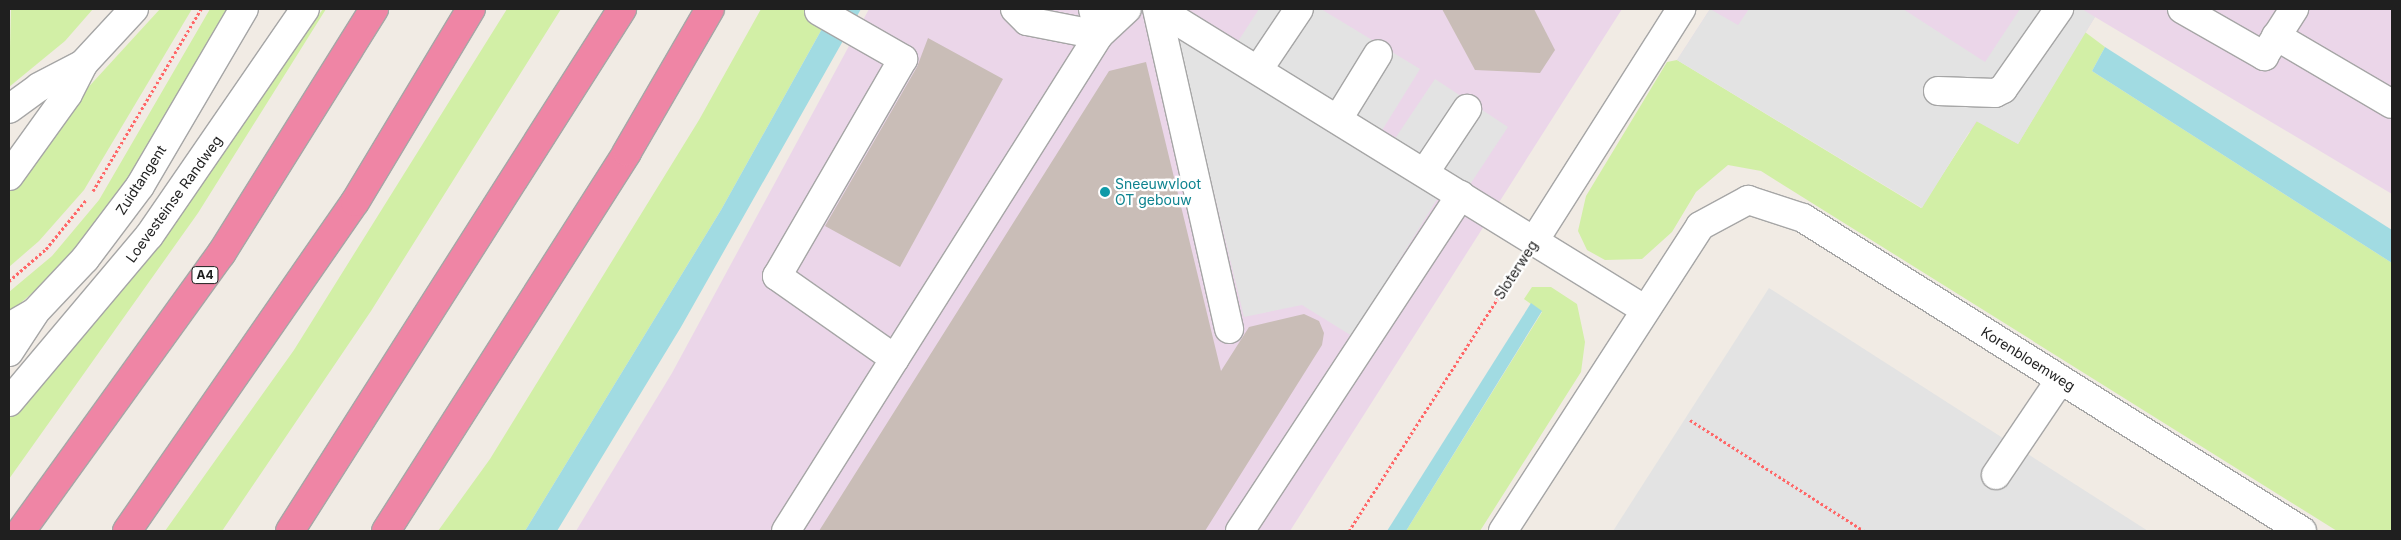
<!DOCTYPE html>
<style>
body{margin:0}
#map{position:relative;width:2401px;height:540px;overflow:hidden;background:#f1ebe4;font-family:Inter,sans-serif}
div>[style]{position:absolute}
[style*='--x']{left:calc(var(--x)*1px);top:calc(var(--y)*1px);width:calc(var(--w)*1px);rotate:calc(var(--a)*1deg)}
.industrial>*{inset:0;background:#ebd6e9}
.grass>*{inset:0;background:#d2efa6}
.parking>*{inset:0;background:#e3e3e3}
.water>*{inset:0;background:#a1dbe2}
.building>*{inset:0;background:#c9bdb7}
.path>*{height:3px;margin-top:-1.5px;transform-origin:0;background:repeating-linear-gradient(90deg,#ff6768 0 2.5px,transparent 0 5px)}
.roads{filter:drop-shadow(1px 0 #a6a6a6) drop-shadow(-1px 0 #a6a6a6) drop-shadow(0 1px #a6a6a6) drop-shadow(0 -1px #a6a6a6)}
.minor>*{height:28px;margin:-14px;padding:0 14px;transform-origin:14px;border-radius:14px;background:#fff}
.highway>*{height:28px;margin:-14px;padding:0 14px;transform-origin:14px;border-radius:14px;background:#ef85a5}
.dots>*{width:14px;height:14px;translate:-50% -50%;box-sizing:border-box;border:2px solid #fff;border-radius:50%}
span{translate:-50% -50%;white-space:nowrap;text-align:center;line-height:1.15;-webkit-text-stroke:4.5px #fff;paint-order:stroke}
.shield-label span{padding:1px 4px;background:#fff;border:1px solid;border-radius:4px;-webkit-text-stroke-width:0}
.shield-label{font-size:12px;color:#1f1f1f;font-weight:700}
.street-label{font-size:14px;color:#1f1f1f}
.culture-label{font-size:14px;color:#0d838f}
.left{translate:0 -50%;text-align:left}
.frame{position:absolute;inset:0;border:10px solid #1f1f1f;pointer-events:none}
</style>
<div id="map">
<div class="industrial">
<i style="clip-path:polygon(869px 9px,1622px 9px,1290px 531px,576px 531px,672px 373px)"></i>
<i style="clip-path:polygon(1710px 9px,2392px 9px,2392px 194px,2095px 17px,2018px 144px,1677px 60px)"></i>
</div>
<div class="grass">
<i style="clip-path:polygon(11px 9px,93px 9px,65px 41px,9px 87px)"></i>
<i style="clip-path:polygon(160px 9px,192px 9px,84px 190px,39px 241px,9px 267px,9px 191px,13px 184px,61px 117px)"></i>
<i style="clip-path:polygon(210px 9px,233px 9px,115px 207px,67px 263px,9px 313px,9px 292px,52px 256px,99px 200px)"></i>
<i style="clip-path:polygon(323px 9px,326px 9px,198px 213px,9px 479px,9px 418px,227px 142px)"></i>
<i style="clip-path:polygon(507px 9px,561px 9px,371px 311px,222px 531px,165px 531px,294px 350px)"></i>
<i style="clip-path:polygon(761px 9px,833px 9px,721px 210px,525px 531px,438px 531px,490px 459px,699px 120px)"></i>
<i style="clip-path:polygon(2085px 32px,2105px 47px,2092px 71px,2392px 263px,2392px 531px,2337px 531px,1761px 171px,1728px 165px,1696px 192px,1672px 232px,1642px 259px,1605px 260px,1587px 250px,1578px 231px,1586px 196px,1667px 62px,1677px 60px,1921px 208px,1977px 121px,2018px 144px)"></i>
<i style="clip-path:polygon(1532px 287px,1551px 287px,1577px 304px,1585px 342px,1581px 372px,1480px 531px,1406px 531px,1542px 312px,1524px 299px)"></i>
</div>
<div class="parking">
<i style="clip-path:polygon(1259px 9px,1321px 9px,1420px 69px,1381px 132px,1237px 43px)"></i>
<i style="clip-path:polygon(1710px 9px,1738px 25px,1749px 9px,1903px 9px,1985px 62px,2020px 9px,2082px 9px,2095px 17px,2018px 144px,1976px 121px,1922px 208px,1677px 60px)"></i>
<i style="clip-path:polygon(1180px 37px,1441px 193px,1352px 336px,1302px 305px,1244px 317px,1178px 43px)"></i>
<i style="clip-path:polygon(1435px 79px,1508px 127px,1467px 189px,1394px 140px)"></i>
<i style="clip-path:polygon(1769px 288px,2148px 531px,1613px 531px)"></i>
</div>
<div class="water">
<i style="clip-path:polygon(833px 9px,861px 9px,681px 327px,557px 531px,525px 531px,721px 210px)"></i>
<i style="clip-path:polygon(2105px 47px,2392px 230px,2392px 263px,2092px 71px)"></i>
<i style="clip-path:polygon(1531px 303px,1542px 311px,1406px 531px,1387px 531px)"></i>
</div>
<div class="building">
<i style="clip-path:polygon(1442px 9px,1534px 9px,1555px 50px,1540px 73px,1475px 70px)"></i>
<i style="clip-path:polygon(928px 38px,1003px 79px,900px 267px,825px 226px,917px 67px)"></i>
<i style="clip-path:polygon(1146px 62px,1221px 371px,1249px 327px,1304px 314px,1319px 321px,1324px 333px,1322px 345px,1205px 531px,819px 531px,1109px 71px)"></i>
</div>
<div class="path">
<i style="--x:93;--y:191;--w:212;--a:-59.3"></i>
<i style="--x:9;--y:281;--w:49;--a:-40.9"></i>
<i style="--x:46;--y:249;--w:63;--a:-50.8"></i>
<i style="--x:1690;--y:420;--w:206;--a:32.5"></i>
<i style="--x:1349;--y:531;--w:313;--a:-57.4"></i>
</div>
<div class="roads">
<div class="minor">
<i style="--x:1015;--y:9;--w:17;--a:45"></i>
<i style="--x:1027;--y:21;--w:73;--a:11"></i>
<i style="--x:1099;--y:35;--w:27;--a:-103"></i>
<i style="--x:1157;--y:9;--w:328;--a:77.3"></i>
<i style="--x:1158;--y:9;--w:571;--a:31.69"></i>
<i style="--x:2182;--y:9;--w:95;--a:29.8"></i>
<i style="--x:2264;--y:56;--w:56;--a:-57.4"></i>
<i style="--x:819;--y:11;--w:97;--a:29.7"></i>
<i style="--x:903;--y:59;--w:251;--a:120.1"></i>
<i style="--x:777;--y:276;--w:144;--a:35.1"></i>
<i style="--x:2276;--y:36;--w:134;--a:30.4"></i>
<i style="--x:1258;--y:70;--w:73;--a:-56.1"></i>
<i style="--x:1938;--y:91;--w:57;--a:2"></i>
<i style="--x:1995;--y:93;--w:9;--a:-27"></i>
<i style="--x:2003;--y:89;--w:98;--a:-55"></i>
<i style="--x:9;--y:109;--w:37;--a:-36"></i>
<i style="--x:39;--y:87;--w:50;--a:-27.6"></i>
<i style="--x:1338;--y:119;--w:76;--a:-58.4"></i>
<i style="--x:1425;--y:172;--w:76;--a:-56.3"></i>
<i style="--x:9;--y:176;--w:101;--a:-54.3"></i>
<i style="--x:68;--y:94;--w:34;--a:-63"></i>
<i style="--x:83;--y:64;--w:75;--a:-47.2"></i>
<i style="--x:1534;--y:241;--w:275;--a:-57.6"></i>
<i style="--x:9;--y:327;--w:30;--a:-30"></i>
<i style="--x:35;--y:312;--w:73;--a:-46.7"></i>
<i style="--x:85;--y:259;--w:91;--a:-53"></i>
<i style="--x:140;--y:186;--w:205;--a:-59.6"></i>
<i style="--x:9;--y:352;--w:45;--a:-56.7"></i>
<i style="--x:9;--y:402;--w:217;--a:-49.9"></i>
<i style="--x:149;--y:236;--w:275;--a:-55.5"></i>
<i style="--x:1996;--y:475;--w:115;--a:-56"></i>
<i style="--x:786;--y:531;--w:587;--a:-57.75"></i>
<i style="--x:1099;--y:35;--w:38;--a:-43"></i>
<i style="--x:1240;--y:531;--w:402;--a:-56.7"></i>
<i style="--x:1503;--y:531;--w:363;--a:-57.1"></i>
<i style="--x:1700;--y:226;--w:55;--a:-28.4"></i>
<i style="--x:1748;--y:200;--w:58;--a:18.1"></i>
<i style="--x:1803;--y:218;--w:589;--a:32.1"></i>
</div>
<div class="highway">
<i style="--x:21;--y:531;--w:342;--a:-54.2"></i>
<i style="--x:221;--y:254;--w:289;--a:-58"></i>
<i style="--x:127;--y:531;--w:400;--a:-55.3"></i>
<i style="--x:355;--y:202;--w:225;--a:-59"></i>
<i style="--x:290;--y:531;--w:619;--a:-57.54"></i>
<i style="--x:386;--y:531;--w:449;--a:-57.5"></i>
<i style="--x:627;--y:152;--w:165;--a:-59.9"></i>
</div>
</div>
<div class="dots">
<i style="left:1105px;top:192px;background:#0f9aa8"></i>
</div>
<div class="shield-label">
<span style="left:205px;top:275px">A4</span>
</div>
<div class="street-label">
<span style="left:141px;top:180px;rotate:-57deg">Zuidtangent</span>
<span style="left:174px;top:199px;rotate:-54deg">Loevesteinse Randweg</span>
<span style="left:1516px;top:270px;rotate:-57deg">Sloterweg</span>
<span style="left:2028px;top:359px;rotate:32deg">Korenbloemweg</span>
</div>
<div class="culture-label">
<span class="left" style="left:1115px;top:192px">Sneeuwvloot<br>OT gebouw</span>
</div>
<div class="frame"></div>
</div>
